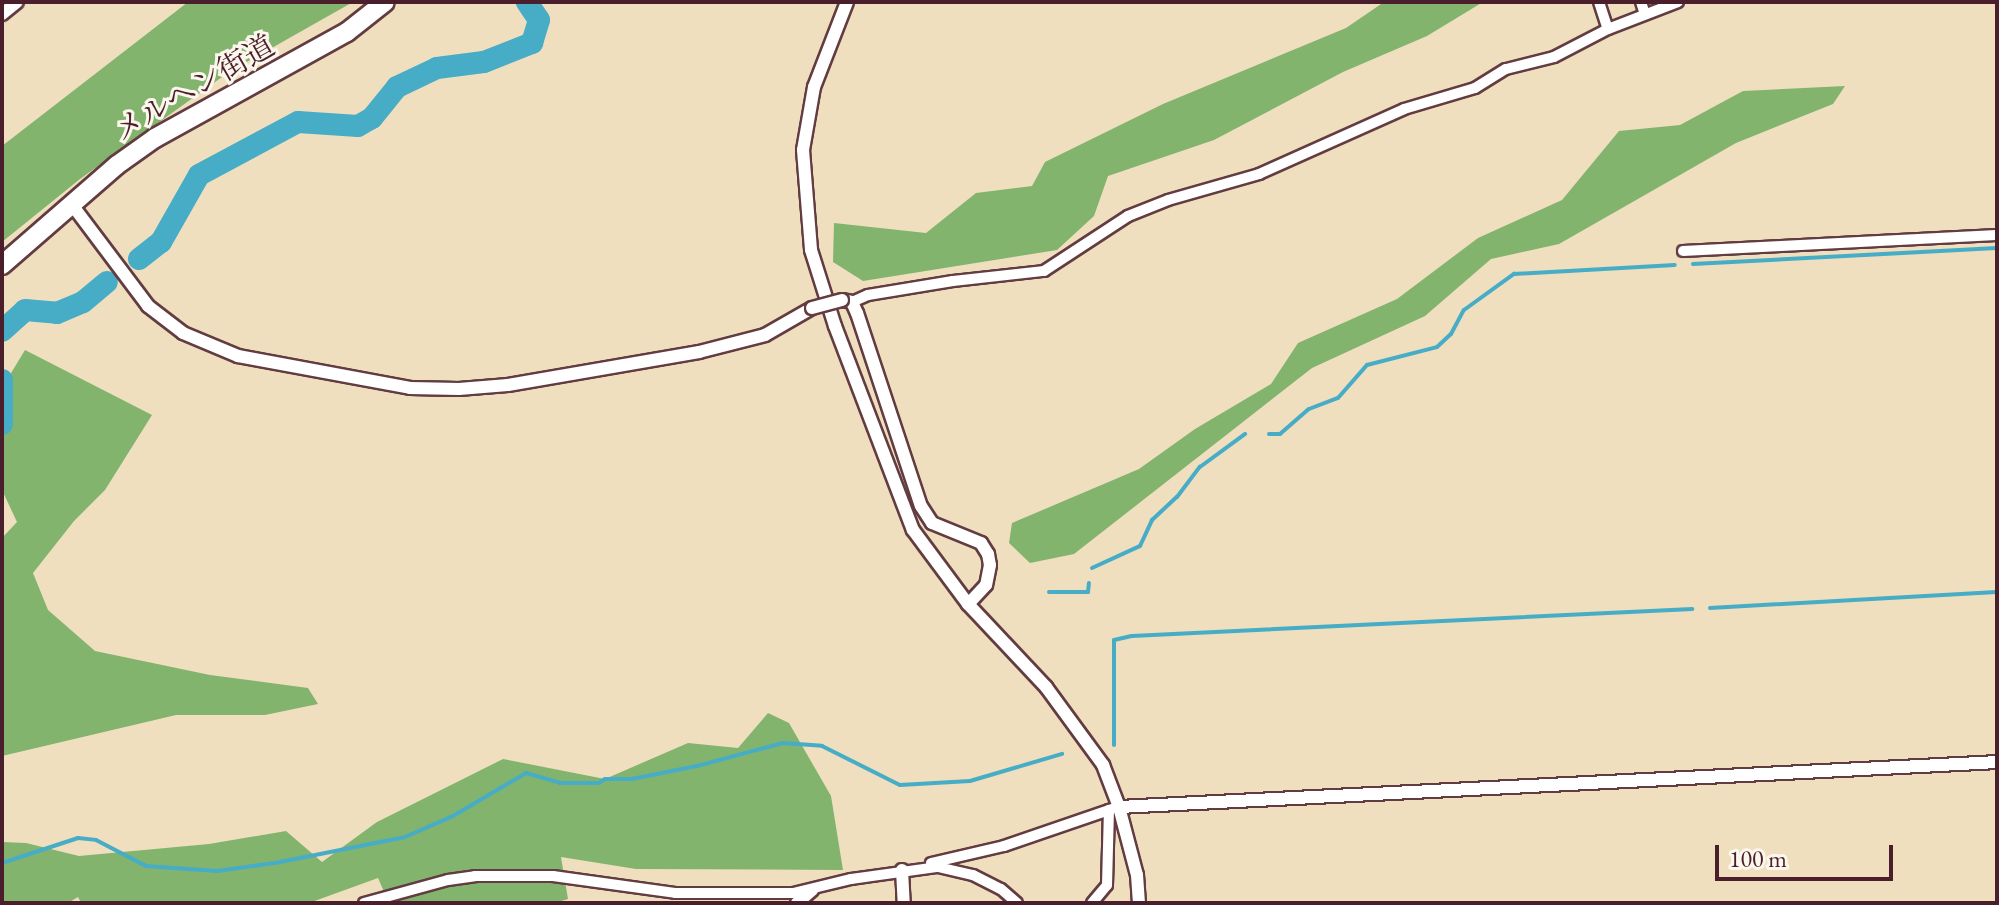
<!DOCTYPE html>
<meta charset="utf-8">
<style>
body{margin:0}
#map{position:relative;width:1999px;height:905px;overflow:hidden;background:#efdfbf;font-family:"EB Garamond","Noto Serif JP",serif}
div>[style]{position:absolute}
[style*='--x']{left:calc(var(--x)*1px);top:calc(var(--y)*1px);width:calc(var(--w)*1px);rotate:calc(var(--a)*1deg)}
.forest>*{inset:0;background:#82b46e}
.stream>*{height:4px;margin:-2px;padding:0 2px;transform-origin:2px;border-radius:2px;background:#47acc6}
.river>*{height:22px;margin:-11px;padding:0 11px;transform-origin:11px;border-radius:11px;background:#47acc6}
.roads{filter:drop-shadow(2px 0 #633c41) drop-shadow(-2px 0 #633c41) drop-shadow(0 2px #633c41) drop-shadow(0 -2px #633c41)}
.minor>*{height:10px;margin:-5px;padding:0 5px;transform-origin:5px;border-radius:5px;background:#fff}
.tertiary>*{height:12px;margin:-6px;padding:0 6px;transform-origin:6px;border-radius:6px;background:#fff}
.trunk>*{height:18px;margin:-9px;padding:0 9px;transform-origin:9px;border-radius:9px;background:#fff}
.bridges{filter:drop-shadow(2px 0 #633c41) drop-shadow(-2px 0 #633c41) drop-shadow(0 2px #633c41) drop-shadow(0 -2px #633c41)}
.tertiary-bridge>*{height:12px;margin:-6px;padding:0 6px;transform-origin:6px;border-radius:6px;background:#fff}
span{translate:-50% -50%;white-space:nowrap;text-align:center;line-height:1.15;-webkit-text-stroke:6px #fbf7ec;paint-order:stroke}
.street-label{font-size:30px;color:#4a1f2b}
.frame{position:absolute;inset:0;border:4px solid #4a1f2b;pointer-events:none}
.scale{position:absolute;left:1715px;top:845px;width:178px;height:36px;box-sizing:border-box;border:4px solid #4a1f2b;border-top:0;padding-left:10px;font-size:24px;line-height:28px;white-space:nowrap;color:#4a1f2b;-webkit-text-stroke:6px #fbf7ec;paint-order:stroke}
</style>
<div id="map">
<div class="forest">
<i style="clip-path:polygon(188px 2px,353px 2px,229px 72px,80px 179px,2px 242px,2px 146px)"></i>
<i style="clip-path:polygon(1384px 2px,1483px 2px,1427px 36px,1343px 72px,1214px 140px,1108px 176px,1094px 216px,1057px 250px,863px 281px,833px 262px,834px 223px,926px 233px,976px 193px,1032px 186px,1045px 162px,1163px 104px,1346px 28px)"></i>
<i style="clip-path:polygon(1845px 86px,1833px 104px,1736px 143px,1559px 244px,1491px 259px,1425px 316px,1312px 368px,1074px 554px,1030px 563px,1009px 543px,1012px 523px,1139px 469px,1195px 429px,1271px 384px,1298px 343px,1397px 299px,1478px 238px,1562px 200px,1619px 131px,1680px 125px,1743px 91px)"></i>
<i style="clip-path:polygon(25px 350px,152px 415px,105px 490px,74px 521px,33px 573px,48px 610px,95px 651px,210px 675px,308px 688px,318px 704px,265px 715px,176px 715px,2px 756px,2px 538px,17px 522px,2px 490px,2px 388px)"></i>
<i style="clip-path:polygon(768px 713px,789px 723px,831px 796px,843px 870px,636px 869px,561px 857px,568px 899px,555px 903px,389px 903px,378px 878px,309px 903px,81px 903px,78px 897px,68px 903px,2px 903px,2px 842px,26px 843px,79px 856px,209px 844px,286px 831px,322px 862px,377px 822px,503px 759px,605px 779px,688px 743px,738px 748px)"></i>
</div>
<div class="stream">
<i style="--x:1693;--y:264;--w:304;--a:-3"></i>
<i style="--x:1269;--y:434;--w:11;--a:0"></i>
<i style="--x:1280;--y:434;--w:38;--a:-41"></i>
<i style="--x:1309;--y:409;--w:31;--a:-21"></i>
<i style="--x:1338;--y:398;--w:44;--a:-48.7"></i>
<i style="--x:1367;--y:365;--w:72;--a:-14.4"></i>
<i style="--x:1437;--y:347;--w:19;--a:-43"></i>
<i style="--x:1451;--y:334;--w:27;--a:-62"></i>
<i style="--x:1464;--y:310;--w:62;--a:-35.8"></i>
<i style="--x:1514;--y:274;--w:161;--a:-3.2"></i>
<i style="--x:1092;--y:568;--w:53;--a:-24.6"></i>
<i style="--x:1140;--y:546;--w:29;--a:-65"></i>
<i style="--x:1152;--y:520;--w:34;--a:-43"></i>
<i style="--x:1177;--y:497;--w:38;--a:-53"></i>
<i style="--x:1200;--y:467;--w:56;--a:-36.3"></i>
<i style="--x:1049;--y:592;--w:39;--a:0"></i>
<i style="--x:1088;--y:592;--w:9;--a:-84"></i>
<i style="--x:1710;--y:608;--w:287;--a:-3.2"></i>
<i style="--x:1114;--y:745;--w:105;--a:-90"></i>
<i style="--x:1114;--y:640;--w:18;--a:-13"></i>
<i style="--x:1132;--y:636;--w:561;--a:-2.76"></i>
<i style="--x:2;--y:863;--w:80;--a:-18.2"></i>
<i style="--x:78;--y:838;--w:18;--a:6"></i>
<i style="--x:96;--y:840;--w:56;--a:27.5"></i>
<i style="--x:146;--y:866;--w:71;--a:4"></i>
<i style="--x:217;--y:871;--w:59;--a:-7.9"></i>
<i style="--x:275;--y:863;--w:133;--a:-11.3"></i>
<i style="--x:405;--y:837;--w:52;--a:-23.6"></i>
<i style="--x:453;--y:816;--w:85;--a:-30.5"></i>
<i style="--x:526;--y:773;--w:35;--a:16"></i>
<i style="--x:560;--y:783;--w:39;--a:0"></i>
<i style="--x:599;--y:783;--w:7;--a:-34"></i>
<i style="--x:605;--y:779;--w:27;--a:0"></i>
<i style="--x:632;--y:779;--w:66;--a:-11.3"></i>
<i style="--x:697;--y:766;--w:89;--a:-15"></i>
<i style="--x:783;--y:743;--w:39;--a:4"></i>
<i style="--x:822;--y:746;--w:87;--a:26.6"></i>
<i style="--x:900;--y:785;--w:70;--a:-3.3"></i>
<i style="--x:970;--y:781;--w:96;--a:-16.4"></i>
</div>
<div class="river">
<i style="--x:139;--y:259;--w:28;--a:-38"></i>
<i style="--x:161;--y:242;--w:77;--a:-60.4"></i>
<i style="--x:199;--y:175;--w:112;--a:-28.2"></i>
<i style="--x:298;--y:122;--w:60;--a:3.8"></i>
<i style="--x:358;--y:126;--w:16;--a:-30"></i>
<i style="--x:372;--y:118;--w:40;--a:-51"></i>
<i style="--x:397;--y:87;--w:44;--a:-25.4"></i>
<i style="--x:437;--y:68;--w:47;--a:-7.3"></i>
<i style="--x:484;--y:62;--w:52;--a:-21.6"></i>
<i style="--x:532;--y:43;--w:24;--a:-73"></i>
<i style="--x:539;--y:20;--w:22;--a:-124"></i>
<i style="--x:2;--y:331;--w:31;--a:-42"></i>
<i style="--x:25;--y:310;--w:32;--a:5"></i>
<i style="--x:57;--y:313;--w:28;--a:-23"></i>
<i style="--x:83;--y:302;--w:31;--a:-40"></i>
<i style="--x:2;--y:380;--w:44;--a:90"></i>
</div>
<div class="roads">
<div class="minor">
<i style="--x:1599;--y:2;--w:28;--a:72"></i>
<i style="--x:1641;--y:2;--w:13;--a:72"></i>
<i style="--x:1683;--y:251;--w:314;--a:-2.9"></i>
<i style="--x:852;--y:302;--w:17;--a:-24"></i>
<i style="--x:868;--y:295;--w:86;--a:-9.4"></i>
<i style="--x:953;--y:281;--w:92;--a:-6.3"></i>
<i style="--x:1044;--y:271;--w:100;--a:-33.2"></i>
<i style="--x:1128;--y:216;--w:43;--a:-21.8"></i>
<i style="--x:1168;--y:200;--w:95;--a:-15.9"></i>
<i style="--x:1259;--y:174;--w:159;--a:-24.1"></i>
<i style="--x:1404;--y:109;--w:74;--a:-16.5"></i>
<i style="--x:1475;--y:88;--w:36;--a:-32"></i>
<i style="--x:1506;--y:69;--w:49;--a:-14"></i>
<i style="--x:1554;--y:57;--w:61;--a:-27.4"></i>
<i style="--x:1608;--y:29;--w:75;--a:-21.1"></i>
<i style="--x:931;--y:863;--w:75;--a:-13.1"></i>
<i style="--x:1004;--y:846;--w:111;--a:-18.9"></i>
<i style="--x:364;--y:903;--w:87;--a:-15.3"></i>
<i style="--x:448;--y:880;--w:27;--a:-8"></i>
<i style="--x:475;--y:876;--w:78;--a:0"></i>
<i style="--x:553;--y:876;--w:123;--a:7.9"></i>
<i style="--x:675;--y:893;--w:118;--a:0"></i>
<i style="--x:793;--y:893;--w:60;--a:-13.6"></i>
<i style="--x:851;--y:879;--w:88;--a:-7.9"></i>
<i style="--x:938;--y:867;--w:36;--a:13"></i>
<i style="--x:973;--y:875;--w:31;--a:27"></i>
<i style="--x:1001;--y:889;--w:21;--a:41"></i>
<i style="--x:1092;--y:903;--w:23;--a:-50"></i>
<i style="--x:1107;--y:885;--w:75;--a:-88.5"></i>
<i style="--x:1109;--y:810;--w:3;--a:-18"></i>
</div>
<div class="tertiary">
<i style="--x:847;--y:2;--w:91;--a:111.2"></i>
<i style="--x:814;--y:87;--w:64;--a:99.9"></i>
<i style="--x:803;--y:150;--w:100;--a:85.4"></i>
<i style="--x:811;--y:250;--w:80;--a:72.5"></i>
<i style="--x:835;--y:326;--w:218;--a:69.1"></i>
<i style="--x:913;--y:530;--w:92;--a:53.4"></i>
<i style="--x:968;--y:604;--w:114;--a:46.8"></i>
<i style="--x:1046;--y:687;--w:97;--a:53.8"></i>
<i style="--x:1103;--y:765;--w:45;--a:69.1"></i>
<i style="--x:1119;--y:807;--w:70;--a:75.2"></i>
<i style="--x:1137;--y:875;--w:28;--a:86"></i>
<i style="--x:2;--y:14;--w:19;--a:-39"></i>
<i style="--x:73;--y:206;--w:125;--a:53.1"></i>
<i style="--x:148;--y:306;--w:44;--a:37.6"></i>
<i style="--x:183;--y:333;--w:60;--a:22.7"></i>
<i style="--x:238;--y:356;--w:175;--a:10.5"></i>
<i style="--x:410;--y:388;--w:49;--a:1.2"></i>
<i style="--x:459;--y:389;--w:49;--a:-4.7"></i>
<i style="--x:508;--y:385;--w:194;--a:-9.8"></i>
<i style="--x:699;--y:352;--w:68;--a:-14.4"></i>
<i style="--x:765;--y:335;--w:54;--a:-29.9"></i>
<i style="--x:842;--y:300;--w:10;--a:11"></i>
<i style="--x:852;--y:302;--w:12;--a:66"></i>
<i style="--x:857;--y:313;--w:203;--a:71.7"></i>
<i style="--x:921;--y:506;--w:20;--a:57"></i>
<i style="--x:932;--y:523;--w:53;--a:22.2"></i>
<i style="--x:981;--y:543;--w:13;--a:58"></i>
<i style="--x:988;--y:554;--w:11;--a:80"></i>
<i style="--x:990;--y:565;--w:20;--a:101"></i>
<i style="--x:986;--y:585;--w:26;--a:133"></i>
<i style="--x:1119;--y:807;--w:879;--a:-2.93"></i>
<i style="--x:902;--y:870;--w:33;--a:87"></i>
<i style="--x:797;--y:903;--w:20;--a:-41"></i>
</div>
<div class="trunk">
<i style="--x:2;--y:265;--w:152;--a:-41"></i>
<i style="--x:117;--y:165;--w:47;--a:-35.4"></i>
<i style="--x:155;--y:138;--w:219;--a:-28.9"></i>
<i style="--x:347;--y:32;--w:48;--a:-38.3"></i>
</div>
</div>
<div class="bridges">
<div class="tertiary-bridge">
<i style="--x:812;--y:308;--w:31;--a:-15"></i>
</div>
</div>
<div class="street-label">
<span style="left:194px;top:88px;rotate:-30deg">メルヘン街道</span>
</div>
<div class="frame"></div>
<div class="scale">100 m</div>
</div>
